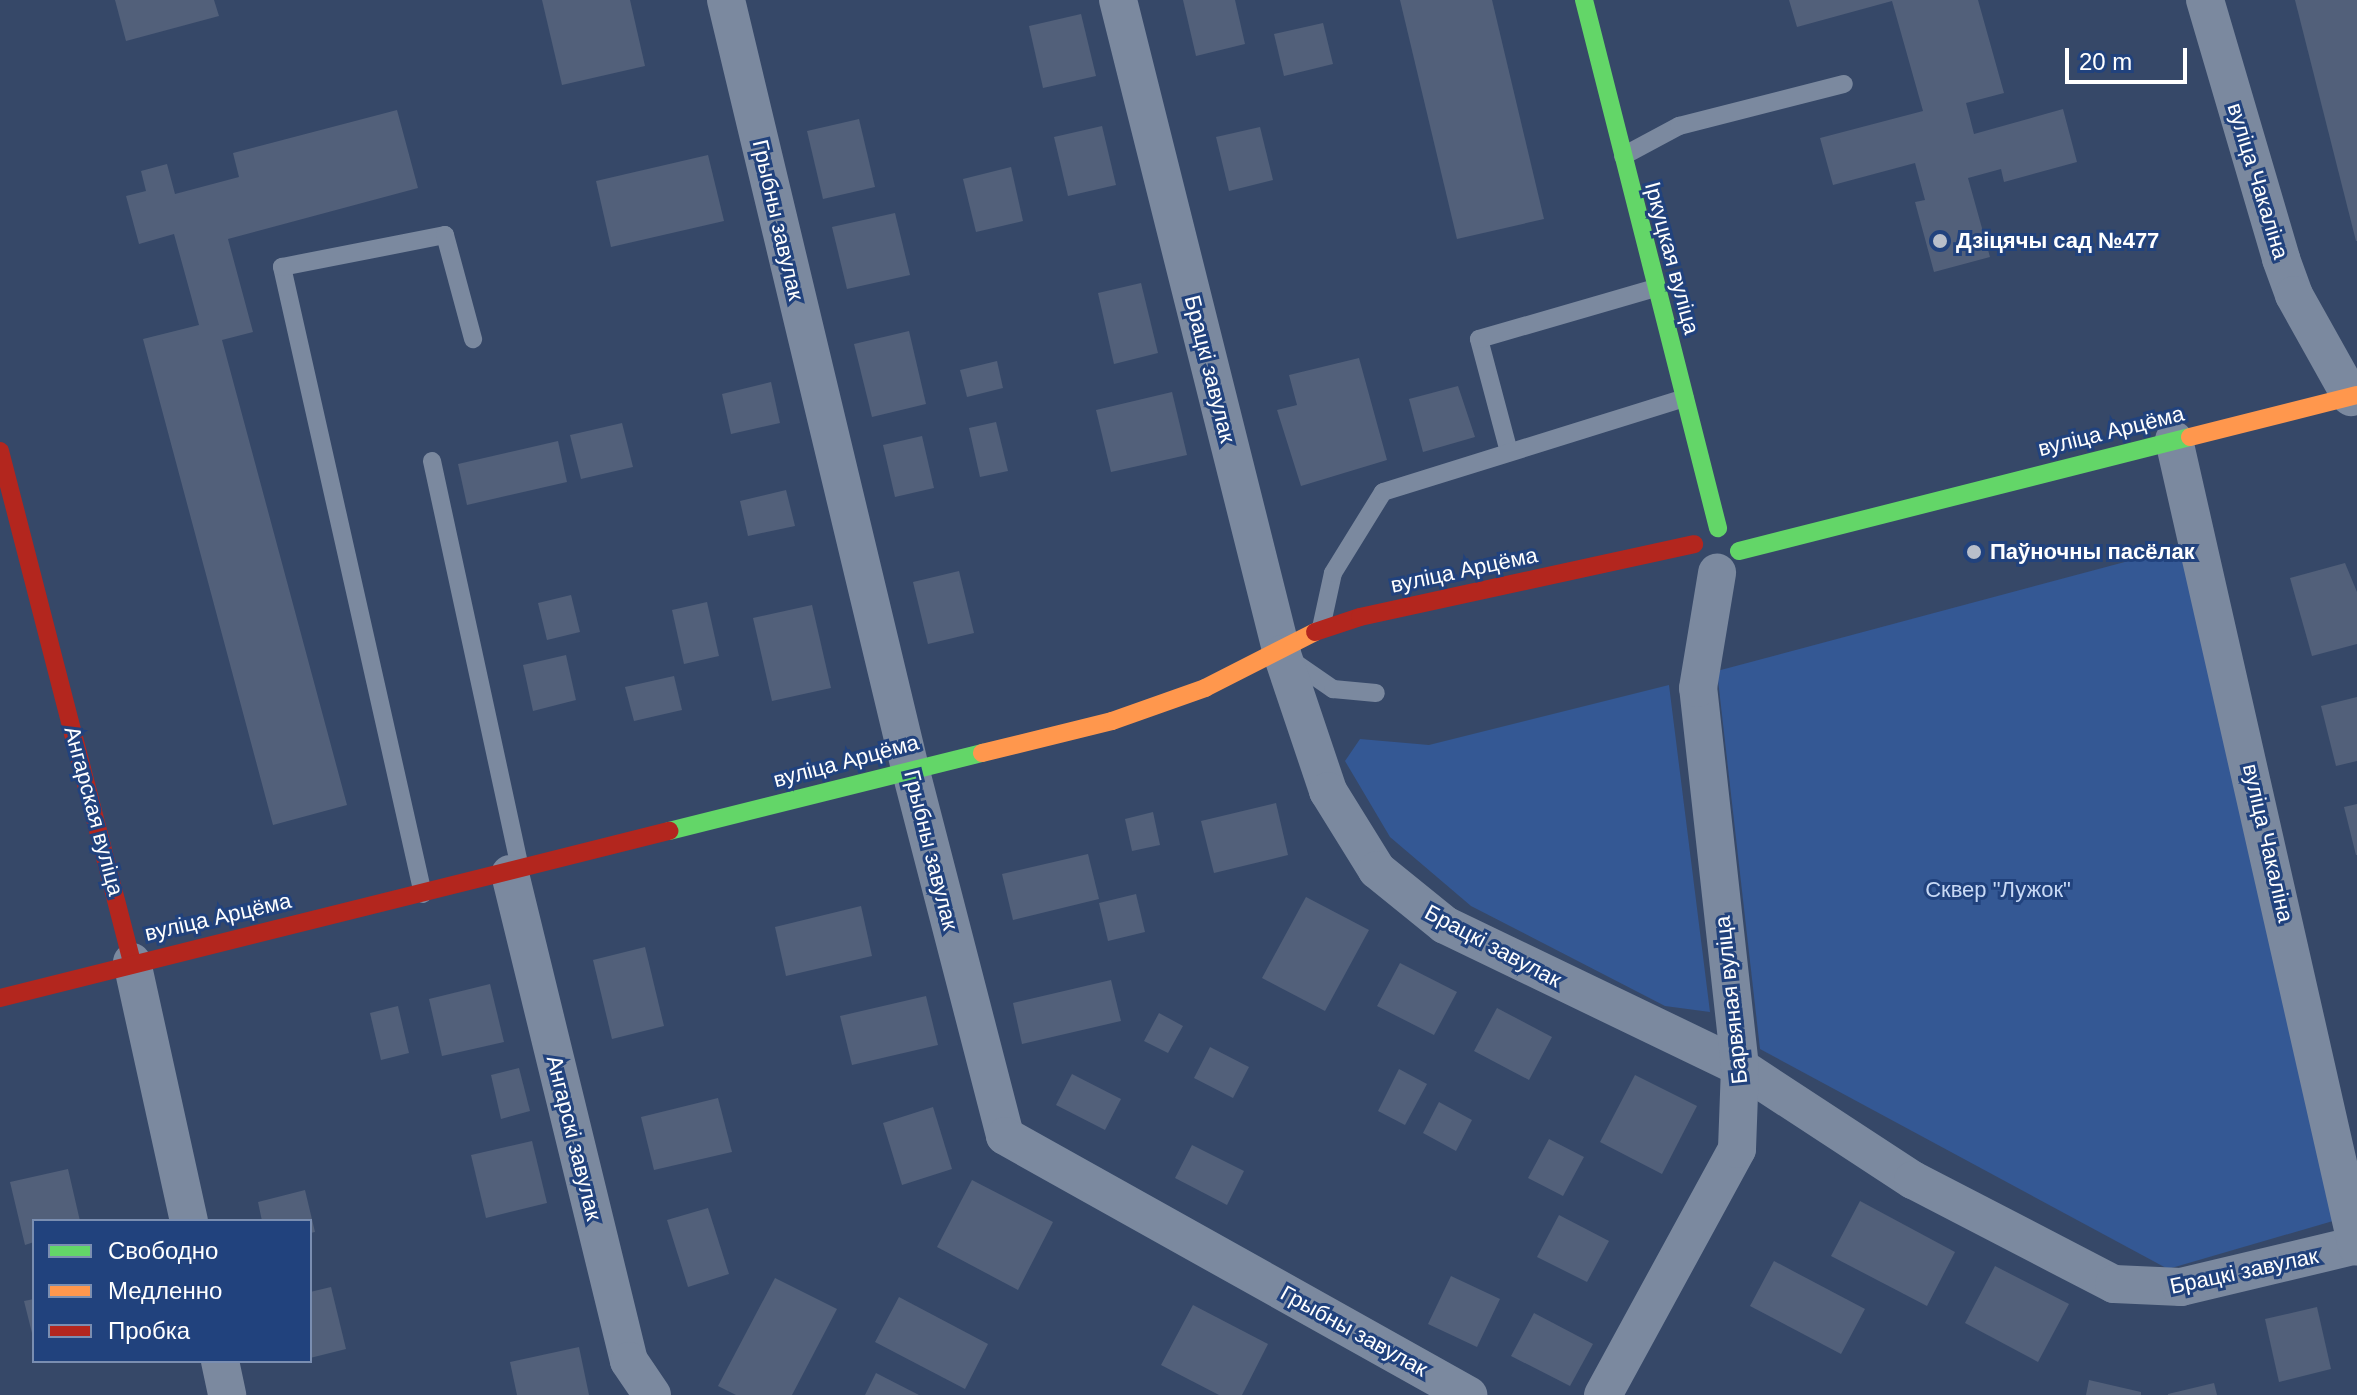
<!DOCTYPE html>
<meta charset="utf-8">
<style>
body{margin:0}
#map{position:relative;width:2357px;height:1395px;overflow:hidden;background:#364868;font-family:Helvetica,sans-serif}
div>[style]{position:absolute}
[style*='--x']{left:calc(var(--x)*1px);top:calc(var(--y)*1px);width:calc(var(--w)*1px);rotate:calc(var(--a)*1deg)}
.green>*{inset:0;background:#345894}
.building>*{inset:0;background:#52607a}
.lane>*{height:18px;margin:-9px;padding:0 9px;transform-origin:9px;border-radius:9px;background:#7b899f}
.street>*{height:38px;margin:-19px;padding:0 19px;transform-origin:19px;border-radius:19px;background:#7b899f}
.fast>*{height:18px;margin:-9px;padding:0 9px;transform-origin:9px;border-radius:9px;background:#63d668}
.slow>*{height:18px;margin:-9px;padding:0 9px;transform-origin:9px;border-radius:9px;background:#ff974d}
.jam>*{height:18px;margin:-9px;padding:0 9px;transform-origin:9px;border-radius:9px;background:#b3261e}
.dots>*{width:22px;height:22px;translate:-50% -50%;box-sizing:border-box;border:4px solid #21427d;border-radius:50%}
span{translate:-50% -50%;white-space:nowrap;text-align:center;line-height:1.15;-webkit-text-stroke:6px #21427d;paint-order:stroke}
.street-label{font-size:22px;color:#fff}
.poi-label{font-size:22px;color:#fff;font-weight:700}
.left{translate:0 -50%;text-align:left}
.park-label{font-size:22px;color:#c8d9f5}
.legend{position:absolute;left:32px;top:1219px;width:280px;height:144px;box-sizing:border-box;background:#21427d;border:2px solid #7a8eb1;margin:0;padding:10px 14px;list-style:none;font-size:24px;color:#fff}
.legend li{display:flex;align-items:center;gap:16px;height:40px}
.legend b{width:40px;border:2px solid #7a8eb1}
.scale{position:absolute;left:2065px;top:48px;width:122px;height:36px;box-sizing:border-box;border:4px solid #fff;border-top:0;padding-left:10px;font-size:24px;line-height:28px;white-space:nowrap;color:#fff;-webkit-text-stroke:6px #21427d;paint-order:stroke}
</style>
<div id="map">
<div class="green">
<i style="clip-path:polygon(2181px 547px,2333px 1221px,2168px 1269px,1760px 1049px,1717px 671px)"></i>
<i style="clip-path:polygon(1669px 685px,1710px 1012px,1665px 1006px,1471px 906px,1390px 837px,1345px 761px,1360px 739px,1429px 745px)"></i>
</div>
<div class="building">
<i style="clip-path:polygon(115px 0,214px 0,219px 16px,126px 41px)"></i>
<i style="clip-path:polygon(542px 0,630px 0,645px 66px,562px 85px)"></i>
<i style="clip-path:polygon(1183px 0,1235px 0,1245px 44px,1196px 56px)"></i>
<i style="clip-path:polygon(1400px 0,1492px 0,1544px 219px,1457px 239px)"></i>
<i style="clip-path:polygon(1789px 0,1978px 0,2004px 93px,1966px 103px,1974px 134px,2063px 109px,2077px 162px,2004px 182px,2001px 169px,1968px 178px,1990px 257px,1934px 272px,1915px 202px,1925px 200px,1915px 163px,1833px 185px,1820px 138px,1923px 111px,1892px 1px,1797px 27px)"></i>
<i style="clip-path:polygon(2295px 0,2357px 0,2357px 241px,2356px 241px)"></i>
<i style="clip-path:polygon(1081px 14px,1096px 76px,1043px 88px,1029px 26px)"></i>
<i style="clip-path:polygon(1323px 23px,1333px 64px,1284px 76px,1274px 34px)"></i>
<i style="clip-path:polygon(397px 110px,418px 188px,228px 239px,253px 332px,222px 340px,347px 805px,273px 825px,143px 339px,199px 325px,174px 234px,139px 244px,126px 196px,146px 191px,141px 171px,167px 164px,175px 194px,239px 177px,233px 153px)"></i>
<i style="clip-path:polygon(859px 119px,875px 187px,823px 199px,807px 131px)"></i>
<i style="clip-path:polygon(1102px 126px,1116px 185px,1068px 196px,1054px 137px)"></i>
<i style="clip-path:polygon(1260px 127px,1273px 180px,1229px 191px,1216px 137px)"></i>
<i style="clip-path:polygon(708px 155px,724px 221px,611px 247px,596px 181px)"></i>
<i style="clip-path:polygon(1011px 167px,1023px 221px,976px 232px,963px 179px)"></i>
<i style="clip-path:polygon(895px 213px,910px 275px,847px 289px,832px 227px)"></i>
<i style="clip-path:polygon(1141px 283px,1158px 353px,1114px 364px,1098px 293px)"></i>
<i style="clip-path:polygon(909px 331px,926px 404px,872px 417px,854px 344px)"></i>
<i style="clip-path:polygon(1359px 358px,1387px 460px,1301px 486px,1277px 410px,1297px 405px,1289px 375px)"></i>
<i style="clip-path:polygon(997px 361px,1003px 388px,967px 397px,960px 370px)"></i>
<i style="clip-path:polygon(771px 382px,780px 423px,731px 434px,722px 394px)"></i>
<i style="clip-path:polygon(1458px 386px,1475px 437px,1423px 452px,1409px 399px)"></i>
<i style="clip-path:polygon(1172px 392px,1187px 455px,1111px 472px,1096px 410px)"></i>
<i style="clip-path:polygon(996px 422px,1008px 471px,980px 477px,969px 428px)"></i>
<i style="clip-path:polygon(622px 423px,633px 467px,581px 479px,570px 435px)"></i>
<i style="clip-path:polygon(922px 436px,934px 488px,895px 497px,883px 445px)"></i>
<i style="clip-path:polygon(558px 441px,567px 482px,467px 505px,458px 464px)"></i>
<i style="clip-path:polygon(786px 490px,795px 526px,748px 536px,740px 501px)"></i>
<i style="clip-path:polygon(2345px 563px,2357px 592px,2357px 644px,2312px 656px,2290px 578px)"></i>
<i style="clip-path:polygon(959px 571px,974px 633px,928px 644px,913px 582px)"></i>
<i style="clip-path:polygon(571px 595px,580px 632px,547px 640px,538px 603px)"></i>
<i style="clip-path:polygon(707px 602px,719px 656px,684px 664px,672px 610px)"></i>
<i style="clip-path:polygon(812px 605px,831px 688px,772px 701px,753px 618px)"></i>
<i style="clip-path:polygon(566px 655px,576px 700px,533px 711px,523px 665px)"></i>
<i style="clip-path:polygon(674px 676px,682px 710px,634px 721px,625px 687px)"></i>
<i style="clip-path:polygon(2357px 697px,2357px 761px,2336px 766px,2321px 706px)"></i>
<i style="clip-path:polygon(1276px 803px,1288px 855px,1214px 873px,1201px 821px)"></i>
<i style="clip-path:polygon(2357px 804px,2357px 855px,2356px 855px,2344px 807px)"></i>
<i style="clip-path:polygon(1153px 812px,1160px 845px,1132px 851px,1125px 819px)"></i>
<i style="clip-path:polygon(1088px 854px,1099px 899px,1013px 920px,1002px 874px)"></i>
<i style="clip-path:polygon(1136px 894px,1145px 932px,1108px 941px,1099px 903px)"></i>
<i style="clip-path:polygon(1306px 897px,1369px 930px,1325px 1011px,1262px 978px)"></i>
<i style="clip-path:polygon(861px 906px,872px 956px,786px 976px,775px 927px)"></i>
<i style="clip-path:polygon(645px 947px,664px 1026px,612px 1039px,593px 960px)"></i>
<i style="clip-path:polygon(1400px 963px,1457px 992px,1434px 1035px,1377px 1006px)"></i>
<i style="clip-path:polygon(1111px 980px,1121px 1021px,1022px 1044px,1013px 1003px)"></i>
<i style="clip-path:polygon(490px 984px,504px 1042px,442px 1056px,429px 999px)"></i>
<i style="clip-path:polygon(926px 996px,938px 1045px,852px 1065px,840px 1016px)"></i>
<i style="clip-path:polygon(398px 1006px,409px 1053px,381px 1060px,370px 1013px)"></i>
<i style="clip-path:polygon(1497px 1008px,1552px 1037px,1529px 1080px,1474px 1051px)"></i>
<i style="clip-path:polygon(1159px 1013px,1183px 1026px,1168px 1053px,1144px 1041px)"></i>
<i style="clip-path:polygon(1210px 1047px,1249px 1067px,1233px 1098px,1194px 1078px)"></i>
<i style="clip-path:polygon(519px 1068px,530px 1111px,501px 1119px,491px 1075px)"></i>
<i style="clip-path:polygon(1399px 1069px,1427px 1084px,1405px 1125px,1378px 1111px)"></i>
<i style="clip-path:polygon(1072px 1074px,1121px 1099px,1105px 1130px,1056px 1105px)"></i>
<i style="clip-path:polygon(1635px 1075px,1697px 1106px,1662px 1174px,1600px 1142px)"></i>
<i style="clip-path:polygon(718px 1098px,732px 1152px,654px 1170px,641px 1117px)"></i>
<i style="clip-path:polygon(1439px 1102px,1472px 1120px,1456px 1151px,1423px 1133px)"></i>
<i style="clip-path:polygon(933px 1107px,952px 1169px,902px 1185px,883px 1123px)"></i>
<i style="clip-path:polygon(1549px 1139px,1584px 1157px,1563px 1196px,1528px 1178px)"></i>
<i style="clip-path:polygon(532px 1141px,547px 1203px,486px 1218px,471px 1155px)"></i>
<i style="clip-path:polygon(1192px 1145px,1244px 1171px,1227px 1205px,1175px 1178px)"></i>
<i style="clip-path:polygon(68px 1169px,80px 1221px,34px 1221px,34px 1242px,25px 1245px,10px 1182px)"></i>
<i style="clip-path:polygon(972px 1180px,1053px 1222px,1018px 1290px,937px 1247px)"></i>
<i style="clip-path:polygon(305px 1190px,315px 1232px,310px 1233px,310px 1221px,262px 1221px,258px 1202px)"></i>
<i style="clip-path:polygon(1860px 1201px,1955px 1252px,1927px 1306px,1831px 1256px)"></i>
<i style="clip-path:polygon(708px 1208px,729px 1274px,688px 1287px,667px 1220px)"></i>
<i style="clip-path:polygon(1559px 1215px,1609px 1241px,1587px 1282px,1537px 1257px)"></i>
<i style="clip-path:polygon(1774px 1261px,1865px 1309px,1841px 1354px,1750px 1306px)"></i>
<i style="clip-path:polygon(1995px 1266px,2069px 1304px,2038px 1362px,1965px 1323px)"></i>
<i style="clip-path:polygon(1451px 1276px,1500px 1299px,1477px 1347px,1428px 1324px)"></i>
<i style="clip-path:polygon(775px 1278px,837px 1309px,792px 1395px,736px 1395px,718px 1386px)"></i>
<i style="clip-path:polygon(331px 1287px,346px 1349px,310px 1358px,310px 1292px)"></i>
<i style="clip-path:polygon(899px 1297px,988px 1344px,965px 1389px,875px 1342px)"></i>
<i style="clip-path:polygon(34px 1299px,34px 1337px,33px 1337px,24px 1301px)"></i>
<i style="clip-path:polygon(1193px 1305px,1268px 1344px,1242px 1395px,1219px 1395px,1161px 1365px)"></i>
<i style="clip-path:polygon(2317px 1307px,2331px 1369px,2279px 1382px,2265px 1319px)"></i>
<i style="clip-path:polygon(1534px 1313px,1593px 1344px,1570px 1386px,1511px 1356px)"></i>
<i style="clip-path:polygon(579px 1347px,589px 1395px,517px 1395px,510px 1362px)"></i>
<i style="clip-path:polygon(876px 1373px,919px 1395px,865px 1395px)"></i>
<i style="clip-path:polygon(2089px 1380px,2141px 1392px,2141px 1395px,2086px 1395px)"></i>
<i style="clip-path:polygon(2214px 1383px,2217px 1395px,2168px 1395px,2168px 1394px)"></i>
</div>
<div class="lane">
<i style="--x:1623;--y:156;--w:64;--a:-28.2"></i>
<i style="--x:1679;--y:126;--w:170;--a:-14.3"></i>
<i style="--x:1509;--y:452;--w:117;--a:-104.9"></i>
<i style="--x:1479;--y:339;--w:184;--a:-16.1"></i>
<i style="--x:432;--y:461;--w:417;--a:77.8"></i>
<i style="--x:1321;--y:628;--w:56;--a:-77.7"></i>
<i style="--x:1333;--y:573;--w:95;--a:-58.3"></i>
<i style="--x:1383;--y:492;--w:316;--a:-17.3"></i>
<i style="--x:1288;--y:658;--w:55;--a:34.6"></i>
<i style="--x:1333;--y:689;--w:43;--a:5.3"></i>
<i style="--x:423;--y:894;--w:643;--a:-102.67"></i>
<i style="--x:282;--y:267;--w:166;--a:-11.1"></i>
<i style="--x:445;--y:235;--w:108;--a:74.9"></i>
</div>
<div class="street">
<i style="--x:726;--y:0;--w:790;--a:76.53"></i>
<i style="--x:910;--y:768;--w:380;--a:75.5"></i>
<i style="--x:1005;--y:1136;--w:531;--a:29.22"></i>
<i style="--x:1118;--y:0;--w:674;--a:75.92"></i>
<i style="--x:1282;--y:654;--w:145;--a:71.4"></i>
<i style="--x:1328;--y:791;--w:93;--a:58.2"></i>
<i style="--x:1377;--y:870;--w:87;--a:39"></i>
<i style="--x:1445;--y:925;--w:327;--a:25.7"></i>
<i style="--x:1740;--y:1067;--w:207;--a:33.2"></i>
<i style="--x:1913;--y:1180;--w:226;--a:27.4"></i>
<i style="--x:2114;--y:1284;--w:67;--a:2.6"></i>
<i style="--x:2181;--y:1287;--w:181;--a:-13.4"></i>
<i style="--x:2205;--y:0;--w:270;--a:73.6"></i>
<i style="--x:2281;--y:259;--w:38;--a:70"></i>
<i style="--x:2294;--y:295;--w:117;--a:60.8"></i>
<i style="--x:2174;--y:440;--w:827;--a:77.22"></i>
<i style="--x:510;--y:874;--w:501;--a:76.27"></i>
<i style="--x:629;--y:1361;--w:41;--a:55.9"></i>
<i style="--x:132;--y:962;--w:265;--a:77.6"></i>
<i style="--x:220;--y:1361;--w:35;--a:78"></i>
<i style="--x:1603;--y:1395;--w:280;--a:-61.4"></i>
<i style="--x:1737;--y:1149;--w:82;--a:-87.9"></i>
<i style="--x:1740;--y:1067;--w:381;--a:-96.3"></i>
<i style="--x:1698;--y:688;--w:117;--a:-80.6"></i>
</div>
<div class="fast">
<i style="--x:1584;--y:0;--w:545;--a:75.76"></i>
<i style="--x:1739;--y:551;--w:465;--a:-14.2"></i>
<i style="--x:669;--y:831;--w:323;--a:-14"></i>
</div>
<div class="slow">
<i style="--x:2190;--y:437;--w:172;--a:-14.1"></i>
<i style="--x:982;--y:753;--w:134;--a:-13.8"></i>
<i style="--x:1112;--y:721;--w:99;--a:-19.5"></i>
<i style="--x:1205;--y:688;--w:123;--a:-27"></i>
</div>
<div class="jam">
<i style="--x:0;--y:451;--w:528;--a:75.52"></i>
<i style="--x:1315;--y:632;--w:47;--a:-18.4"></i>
<i style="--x:1360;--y:617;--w:342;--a:-12.3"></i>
<i style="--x:0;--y:998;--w:690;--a:-14.02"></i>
</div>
<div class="dots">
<i style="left:1940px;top:241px;background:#b9bfca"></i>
<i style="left:1974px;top:552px;background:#b9bfca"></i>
</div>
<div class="street-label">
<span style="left:2258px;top:181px;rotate:73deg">вуліца Чакаліна</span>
<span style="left:778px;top:220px;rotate:77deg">Грыбны завулак</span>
<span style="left:1672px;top:258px;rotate:75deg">Іркуцкая вуліца</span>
<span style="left:1210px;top:369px;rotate:76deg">Брацкі завулак</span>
<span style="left:2111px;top:431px;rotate:-14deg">вуліца Арцёма</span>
<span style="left:1464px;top:570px;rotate:-12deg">вуліца Арцёма</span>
<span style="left:846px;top:761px;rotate:-15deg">вуліца Арцёма</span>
<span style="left:94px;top:811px;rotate:75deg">Ангарская вуліца</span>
<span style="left:2268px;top:843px;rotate:77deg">вуліца Чакаліна</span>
<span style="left:931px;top:850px;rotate:76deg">Грыбны завулак</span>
<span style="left:218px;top:917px;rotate:-13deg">вуліца Арцёма</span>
<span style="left:1493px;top:946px;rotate:28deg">Брацкі завулак</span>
<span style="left:1731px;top:1000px;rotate:-96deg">Барвяная вуліца</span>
<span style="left:574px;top:1138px;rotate:76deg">Ангарскі завулак</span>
<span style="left:2244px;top:1271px;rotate:-12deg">Брацкі завулак</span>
<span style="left:1354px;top:1331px;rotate:29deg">Грыбны завулак</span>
</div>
<div class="poi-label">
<span class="left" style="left:1956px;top:241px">Дзіцячы сад №477</span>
<span class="left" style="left:1990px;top:552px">Паўночны пасёлак</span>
</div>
<div class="park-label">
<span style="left:1998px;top:890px">Сквер "Лужок"</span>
</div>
<ul class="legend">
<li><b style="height:10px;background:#63d668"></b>Свободно</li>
<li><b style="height:10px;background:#ff974d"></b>Медленно</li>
<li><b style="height:10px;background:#b3261e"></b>Пробка</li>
</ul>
<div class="scale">20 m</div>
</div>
